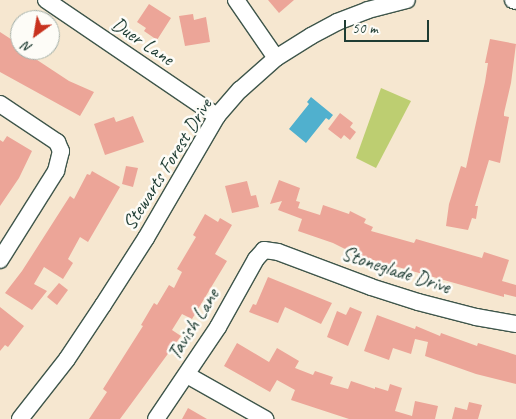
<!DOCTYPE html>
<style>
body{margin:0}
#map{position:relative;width:516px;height:419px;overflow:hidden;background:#f6e7d0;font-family:Caveat,sans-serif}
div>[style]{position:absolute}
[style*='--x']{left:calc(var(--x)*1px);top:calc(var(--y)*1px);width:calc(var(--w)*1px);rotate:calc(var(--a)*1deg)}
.green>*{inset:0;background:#bdce71}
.water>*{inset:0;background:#50b0ce}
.building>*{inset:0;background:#eca598}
.roads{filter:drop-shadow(1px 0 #3f564b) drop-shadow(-1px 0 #3f564b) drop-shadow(0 1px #3f564b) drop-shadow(0 -1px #3f564b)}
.minor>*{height:16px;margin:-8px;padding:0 8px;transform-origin:8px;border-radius:8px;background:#fff}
span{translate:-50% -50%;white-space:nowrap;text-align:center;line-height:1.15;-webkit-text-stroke:5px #fdfcf7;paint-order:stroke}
.street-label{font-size:20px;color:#1f3d34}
.north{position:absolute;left:10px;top:10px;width:50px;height:50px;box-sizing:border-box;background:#fdfcf7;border:1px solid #a4b0a9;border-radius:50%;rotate:212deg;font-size:14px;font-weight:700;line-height:20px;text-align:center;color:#1f3d34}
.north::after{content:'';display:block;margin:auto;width:18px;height:22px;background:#c8321e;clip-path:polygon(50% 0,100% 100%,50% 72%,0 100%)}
.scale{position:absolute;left:344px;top:20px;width:85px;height:22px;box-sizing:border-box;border:2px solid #1f3d34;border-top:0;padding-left:6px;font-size:15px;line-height:18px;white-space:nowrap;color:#1f3d34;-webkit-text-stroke:4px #fdfcf7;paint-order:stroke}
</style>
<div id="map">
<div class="green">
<i style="clip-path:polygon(381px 88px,411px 101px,376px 168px,356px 158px)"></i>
</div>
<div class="water">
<i style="clip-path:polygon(311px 97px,333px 115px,329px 120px,326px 118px,306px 143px,289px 129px,309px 104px,307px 102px)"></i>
</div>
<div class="building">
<i style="clip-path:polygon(268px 0,294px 0,279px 13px)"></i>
<i style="clip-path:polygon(149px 4px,171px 18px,157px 40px,144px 31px,146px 28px,137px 22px)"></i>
<i style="clip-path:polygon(193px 14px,194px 20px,206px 17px,210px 42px,185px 46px,179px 16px)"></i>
<i style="clip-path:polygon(0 32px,20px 45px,20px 50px,31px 50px,28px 54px,69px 81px,94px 92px,80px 116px,0 72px)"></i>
<i style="clip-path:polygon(490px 39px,516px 44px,511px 83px,504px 113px,504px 116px,509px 117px,500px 163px,489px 160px,475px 206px,478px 206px,476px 219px,472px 218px,468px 230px,446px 226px,449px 204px,461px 166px,466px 168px,485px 82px,488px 63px,485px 63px)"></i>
<i style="clip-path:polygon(340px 113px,353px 123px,350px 127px,356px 132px,350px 140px,344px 135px,341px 139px,328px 129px)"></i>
<i style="clip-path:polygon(133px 116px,144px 142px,105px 155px,94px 124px,114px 117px,116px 122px)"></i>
<i style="clip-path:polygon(7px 136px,32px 151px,19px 178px,0 206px,0 140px,3px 142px)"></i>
<i style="clip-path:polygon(126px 166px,138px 168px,133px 187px,122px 184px)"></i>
<i style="clip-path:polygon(92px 171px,120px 187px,88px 242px,80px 237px,68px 259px,73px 263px,63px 279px,44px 267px,34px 284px,47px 291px,32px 310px,5px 293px,22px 271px,70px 196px,74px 199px,87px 174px,90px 175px)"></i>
<i style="clip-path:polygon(279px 180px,300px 188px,296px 201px,300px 202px,298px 208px,320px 215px,323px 205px,349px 214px,350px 211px,366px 219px,364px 223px,373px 227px,371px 231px,414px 243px,416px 239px,482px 258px,484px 252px,509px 260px,502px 281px,516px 285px,516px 297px,504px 294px,504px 297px,359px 256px,333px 243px,298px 231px,302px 219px,278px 210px,282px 201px,270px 204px)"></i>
<i style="clip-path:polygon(247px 181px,251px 196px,256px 195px,259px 207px,232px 213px,225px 186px)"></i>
<i style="clip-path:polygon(205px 214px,218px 222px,220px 218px,232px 225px,215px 254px,227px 261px,192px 319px,182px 314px,172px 330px,181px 336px,120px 419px,89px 419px,107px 392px,103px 389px,143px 326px,141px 325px,154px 303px,157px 305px,169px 285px,174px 288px,182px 272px,177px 269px,196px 237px,193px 235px)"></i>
<i style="clip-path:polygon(268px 277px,332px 303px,321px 324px,285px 307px,278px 323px,249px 312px,253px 304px,256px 305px)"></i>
<i style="clip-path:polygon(59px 283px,68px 290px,57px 305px,47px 297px)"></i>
<i style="clip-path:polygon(0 307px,24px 326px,8px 347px,5px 345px,0 351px)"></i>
<i style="clip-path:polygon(350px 307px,362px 312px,348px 346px,327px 337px,337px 311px,346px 315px)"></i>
<i style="clip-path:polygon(377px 315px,415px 329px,416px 326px,440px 336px,441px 333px,477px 346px,478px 343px,516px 355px,516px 384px,476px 374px,425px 356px,428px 342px,415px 339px,411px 354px,393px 348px,389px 360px,364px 351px)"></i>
<i style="clip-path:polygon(237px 343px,269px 362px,277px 348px,299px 361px,295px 368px,313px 375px,315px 371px,333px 377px,330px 384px,348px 389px,351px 381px,375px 389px,375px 387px,388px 391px,390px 384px,402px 388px,395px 411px,412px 416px,415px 401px,438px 406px,435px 419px,349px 419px,291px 400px,295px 390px,277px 380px,270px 392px,224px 366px)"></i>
<i style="clip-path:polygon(469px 402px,482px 405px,478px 419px,452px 419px,455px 407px,467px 410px)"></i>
<i style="clip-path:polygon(188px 408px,207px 419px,182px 419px)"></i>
</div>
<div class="roads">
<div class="minor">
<i style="--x:46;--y:0;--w:207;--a:34.2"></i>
<i style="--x:236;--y:0;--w:70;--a:55.4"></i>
<i style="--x:513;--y:0;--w:3;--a:18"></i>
<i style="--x:0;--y:104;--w:69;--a:33.7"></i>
<i style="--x:57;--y:142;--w:10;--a:66"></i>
<i style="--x:61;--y:151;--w:21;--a:104"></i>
<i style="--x:56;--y:171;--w:105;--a:122.2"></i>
<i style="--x:187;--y:375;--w:90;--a:29.4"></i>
<i style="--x:20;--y:419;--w:76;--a:-51.9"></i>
<i style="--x:67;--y:359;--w:65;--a:-56.3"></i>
<i style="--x:103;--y:305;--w:80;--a:-57.3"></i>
<i style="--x:146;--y:238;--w:141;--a:-59.8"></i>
<i style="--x:217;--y:116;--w:35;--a:-49"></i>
<i style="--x:240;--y:90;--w:48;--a:-41.6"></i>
<i style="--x:276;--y:58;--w:41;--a:-32.2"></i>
<i style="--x:311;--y:36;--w:30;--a:-28"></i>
<i style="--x:337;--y:22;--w:33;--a:-21"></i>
<i style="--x:368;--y:10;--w:40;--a:-14.4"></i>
<i style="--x:156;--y:419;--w:111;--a:-56"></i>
<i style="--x:218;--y:327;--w:78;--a:-60.8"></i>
<i style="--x:256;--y:259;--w:12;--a:-48"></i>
<i style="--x:264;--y:250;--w:14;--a:8"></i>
<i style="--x:278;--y:252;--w:99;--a:20.6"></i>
<i style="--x:371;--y:287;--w:49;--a:17.7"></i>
<i style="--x:418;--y:302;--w:60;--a:14.5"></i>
<i style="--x:476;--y:317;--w:41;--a:9.9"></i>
</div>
</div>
<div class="street-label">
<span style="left:143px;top:41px;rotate:34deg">Duer Lane</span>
<span style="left:167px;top:164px;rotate:-58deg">Stewarts Forest Drive</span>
<span style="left:396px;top:270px;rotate:18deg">Stoneglade Drive</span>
<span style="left:193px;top:324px;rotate:-58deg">Tavish Lane</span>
</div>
<div class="north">N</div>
<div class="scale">50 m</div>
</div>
